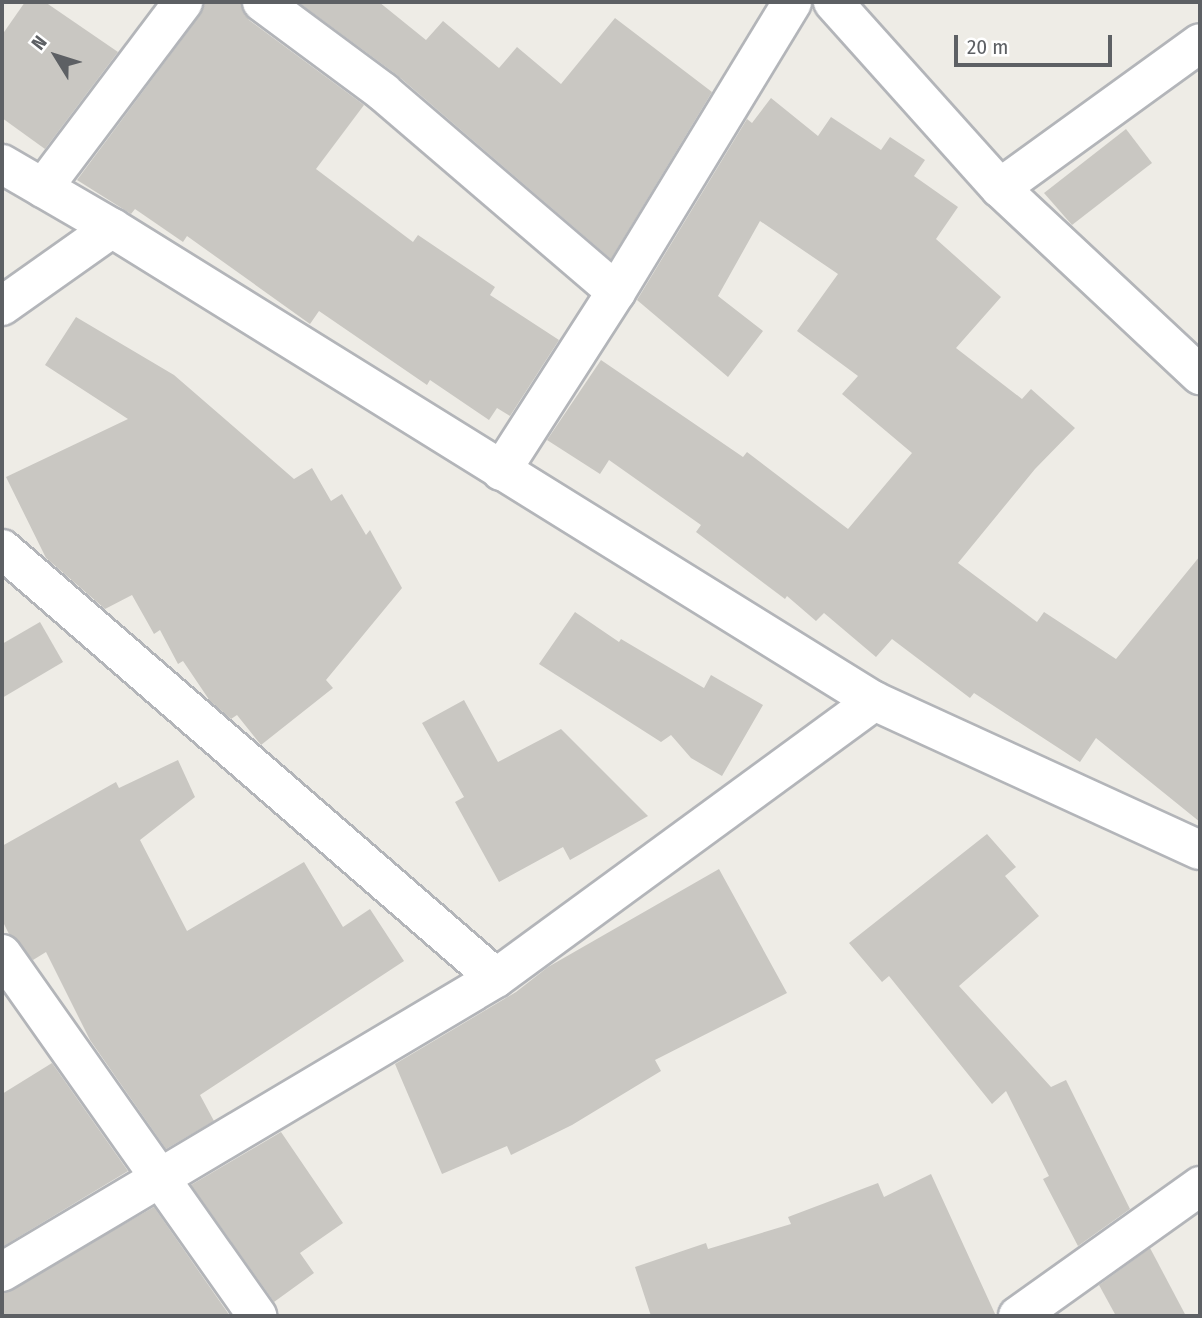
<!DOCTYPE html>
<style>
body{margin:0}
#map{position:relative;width:1202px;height:1318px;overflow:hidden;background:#eeece6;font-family:"Fira Sans Condensed",sans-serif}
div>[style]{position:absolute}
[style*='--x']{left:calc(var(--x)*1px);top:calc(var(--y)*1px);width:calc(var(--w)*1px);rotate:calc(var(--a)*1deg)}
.building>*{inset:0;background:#c9c7c2}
.roads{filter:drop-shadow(2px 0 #b3b5b9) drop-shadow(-2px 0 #b3b5b9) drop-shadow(0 2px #b3b5b9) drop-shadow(0 -2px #b3b5b9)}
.minor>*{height:38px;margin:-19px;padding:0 19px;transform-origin:19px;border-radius:19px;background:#fff}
span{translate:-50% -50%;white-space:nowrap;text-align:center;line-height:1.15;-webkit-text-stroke:6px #fff;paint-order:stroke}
.frame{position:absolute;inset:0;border:4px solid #5d6064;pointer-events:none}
.north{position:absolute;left:21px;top:21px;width:70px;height:70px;-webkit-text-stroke:5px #fff;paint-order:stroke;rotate:308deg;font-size:19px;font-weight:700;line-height:28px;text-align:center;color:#5d6064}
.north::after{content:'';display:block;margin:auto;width:24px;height:32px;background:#5d6064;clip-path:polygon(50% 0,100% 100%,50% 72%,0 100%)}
.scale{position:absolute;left:954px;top:35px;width:158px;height:32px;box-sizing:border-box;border:4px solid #5d6064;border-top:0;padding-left:9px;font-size:21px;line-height:24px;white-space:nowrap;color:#5d6064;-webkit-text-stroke:5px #fff;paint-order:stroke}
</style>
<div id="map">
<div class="building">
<i style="clip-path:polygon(25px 2px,45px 2px,118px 52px,45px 149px,2px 118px,2px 35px)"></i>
<i style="clip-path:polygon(205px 2px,241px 2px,249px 20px,364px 105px,316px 169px,413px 242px,418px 235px,495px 287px,490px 295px,559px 340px,510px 416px,497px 408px,489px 420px,430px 380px,427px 385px,319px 311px,310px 324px,187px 236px,183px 242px,135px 209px,131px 214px,77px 180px,200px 15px)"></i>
<i style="clip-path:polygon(298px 2px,379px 2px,426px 40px,443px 21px,499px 68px,517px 47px,561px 84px,615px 18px,712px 92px,611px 259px,397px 75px)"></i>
<i style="clip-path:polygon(771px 98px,818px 136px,831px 117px,881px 150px,890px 137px,925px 160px,914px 176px,958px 207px,936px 239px,1001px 297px,956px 348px,1022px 399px,1031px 389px,1075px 428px,1035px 469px,958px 563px,1037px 622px,1044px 612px,1116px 659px,1200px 556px,1200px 822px,1096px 738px,1080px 762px,974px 693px,970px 698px,892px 639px,876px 657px,824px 613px,816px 621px,787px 596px,785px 599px,696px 532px,701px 525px,609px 460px,600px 474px,547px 440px,601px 360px,743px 457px,747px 452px,848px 529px,912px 453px,842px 394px,858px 376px,797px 331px,838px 274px,760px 221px,718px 296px,763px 331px,728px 377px,637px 300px,747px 119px,752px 123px)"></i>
<i style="clip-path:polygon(1126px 129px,1152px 163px,1072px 225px,1044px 193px)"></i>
<i style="clip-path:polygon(76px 317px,174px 375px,294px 479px,312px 468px,331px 501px,342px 494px,366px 535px,370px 530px,402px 588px,326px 680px,333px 688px,261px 745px,237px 715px,231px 719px,210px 701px,183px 661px,178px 664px,160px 630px,154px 634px,132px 595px,105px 609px,46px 558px,6px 477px,128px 419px,45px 365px)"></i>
<i style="clip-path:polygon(575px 612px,619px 642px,621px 639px,704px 688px,711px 675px,763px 705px,722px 776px,691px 758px,671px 735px,661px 742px,539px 664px)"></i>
<i style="clip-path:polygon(40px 622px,63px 662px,2px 698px,2px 644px)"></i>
<i style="clip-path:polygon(464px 700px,498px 762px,561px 729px,648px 816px,570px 860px,563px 847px,499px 882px,455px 802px,464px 797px,422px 723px)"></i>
<i style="clip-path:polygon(178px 760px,195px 797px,140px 840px,187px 931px,304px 862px,343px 927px,370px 909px,404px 961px,200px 1095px,214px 1121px,166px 1149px,90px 1040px,46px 952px,33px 960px,9px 934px,2px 920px,2px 846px,116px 782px,119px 788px)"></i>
<i style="clip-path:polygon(987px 834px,1016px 867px,1005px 876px,1039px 916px,959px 986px,1051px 1087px,1066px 1080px,1130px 1209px,1078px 1246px,1043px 1179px,1049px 1176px,1006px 1091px,992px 1104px,889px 976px,882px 982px,849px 943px)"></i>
<i style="clip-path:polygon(719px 869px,787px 993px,655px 1060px,661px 1071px,572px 1125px,511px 1155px,507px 1146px,442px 1174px,395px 1064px,516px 992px,548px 967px)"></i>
<i style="clip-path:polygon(52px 1063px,128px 1171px,2px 1247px,2px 1094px)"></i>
<i style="clip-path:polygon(281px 1132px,343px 1223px,300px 1253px,314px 1273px,274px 1302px,191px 1185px)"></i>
<i style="clip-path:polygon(931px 1174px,996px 1316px,651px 1316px,635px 1267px,706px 1243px,708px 1249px,791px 1224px,788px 1217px,878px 1183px,884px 1197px)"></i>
<i style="clip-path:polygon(154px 1207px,230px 1316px,2px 1316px,2px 1294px)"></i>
<i style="clip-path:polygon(1150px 1248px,1186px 1316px,1116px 1316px,1099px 1285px)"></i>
</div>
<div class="roads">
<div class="minor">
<i style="--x:262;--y:2;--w:151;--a:36.6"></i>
<i style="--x:383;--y:92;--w:307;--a:40.6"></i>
<i style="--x:833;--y:2;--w:250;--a:48.1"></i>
<i style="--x:1000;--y:188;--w:274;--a:43.1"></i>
<i style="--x:2;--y:164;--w:127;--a:30.2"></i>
<i style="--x:112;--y:228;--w:897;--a:31.83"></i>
<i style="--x:874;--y:701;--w:358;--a:24.6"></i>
<i style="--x:43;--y:188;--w:233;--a:-53"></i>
<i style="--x:1000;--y:188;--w:247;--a:-35.9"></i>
<i style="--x:2;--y:306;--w:135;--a:-35.3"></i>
<i style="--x:501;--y:471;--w:213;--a:-57.3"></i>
<i style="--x:616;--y:292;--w:339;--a:-58.7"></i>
<i style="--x:2;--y:549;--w:654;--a:40.97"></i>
<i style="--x:2;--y:954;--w:443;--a:54.8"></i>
<i style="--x:2;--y:1272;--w:575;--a:-30.76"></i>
<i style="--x:496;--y:978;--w:469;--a:-36.2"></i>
<i style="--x:1018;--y:1316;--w:224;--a:-35.5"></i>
</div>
</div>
<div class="frame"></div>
<div class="north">N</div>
<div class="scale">20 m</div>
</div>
